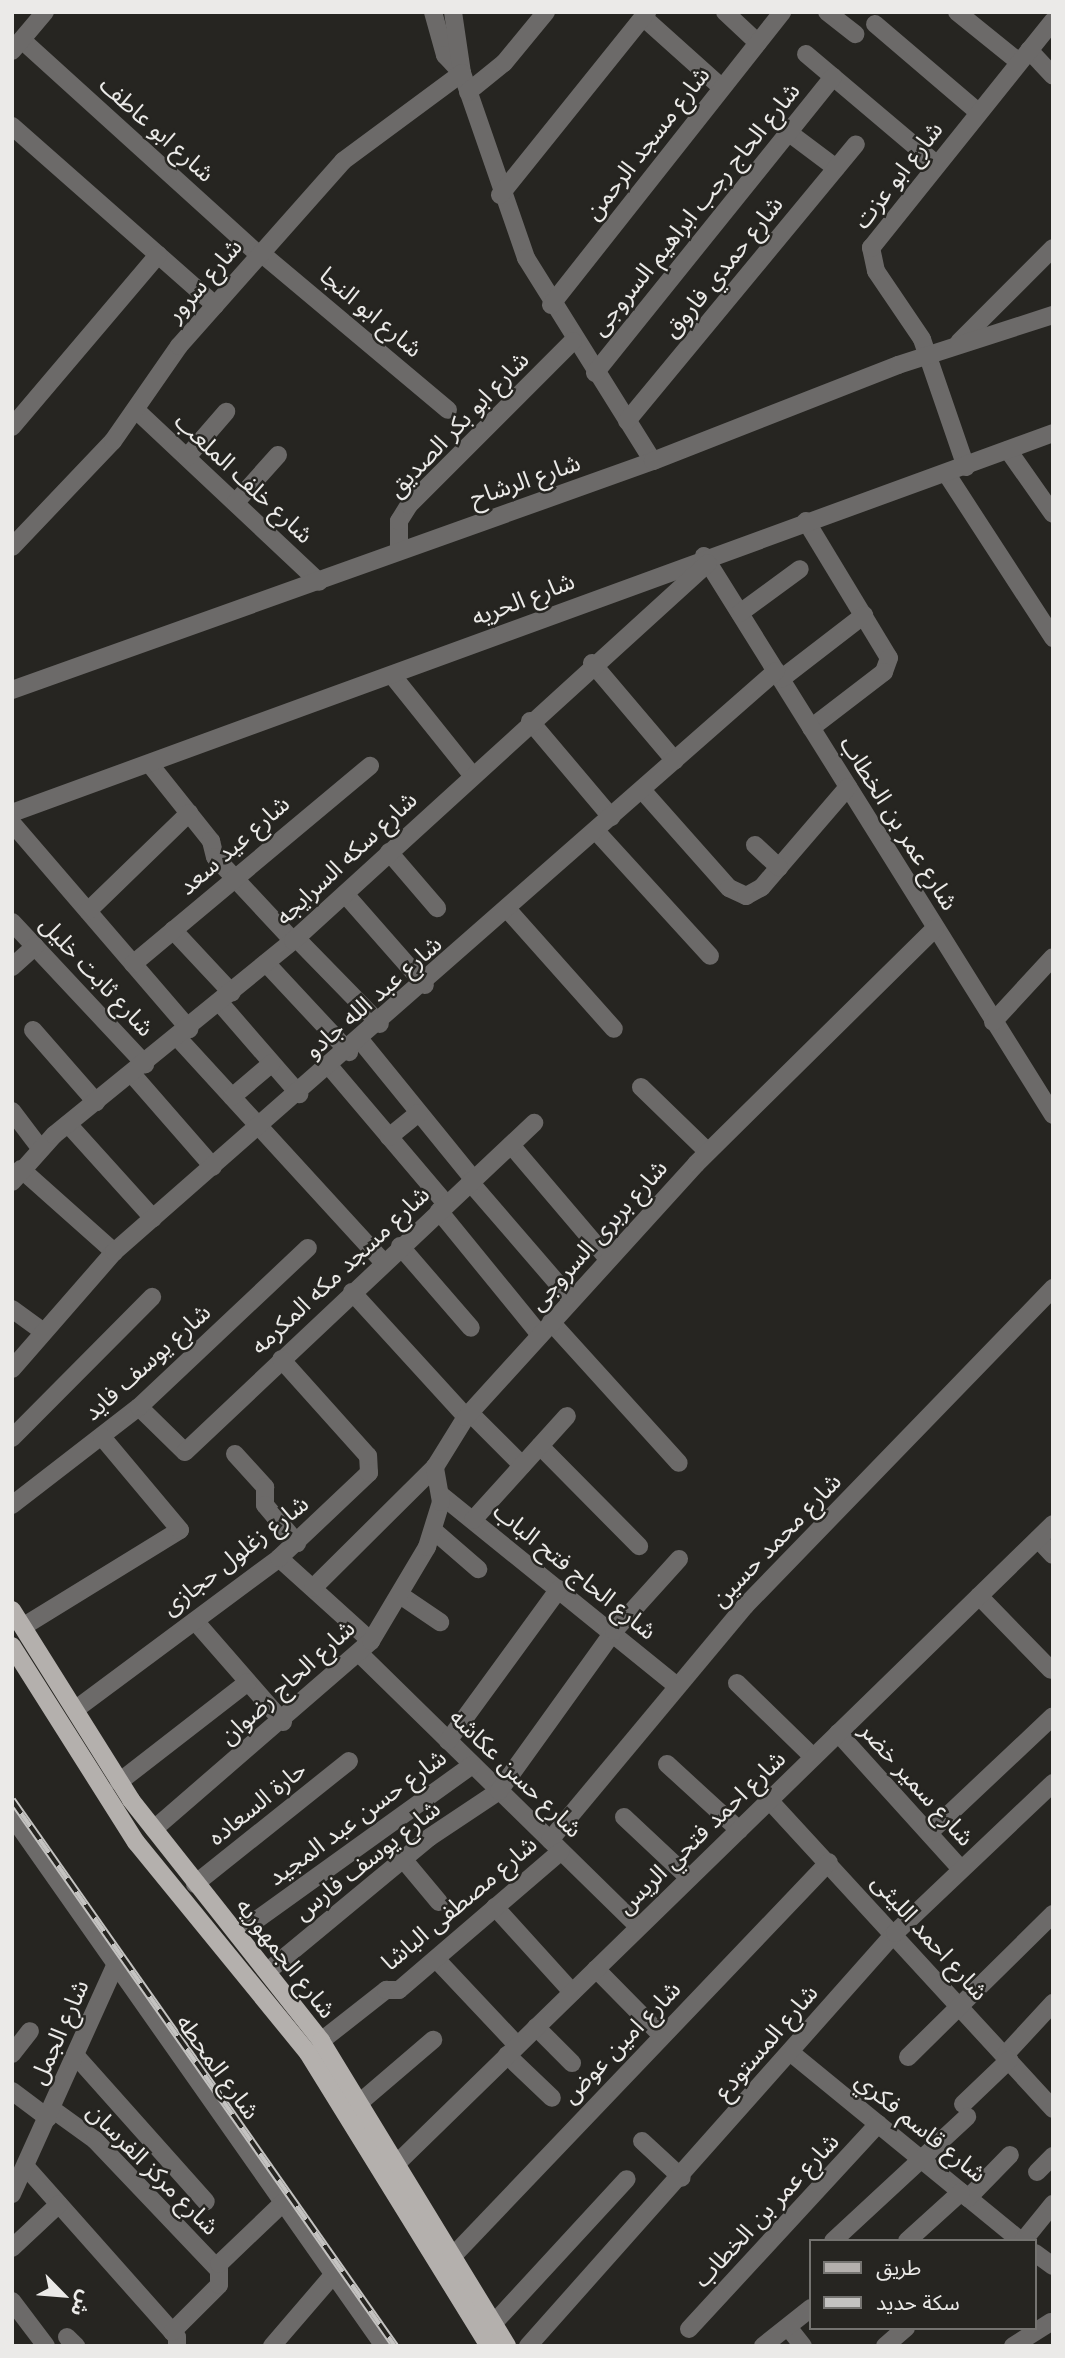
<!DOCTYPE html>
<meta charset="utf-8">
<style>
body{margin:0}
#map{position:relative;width:1065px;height:2358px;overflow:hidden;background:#262521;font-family:Mulish,"Noto Sans Arabic",sans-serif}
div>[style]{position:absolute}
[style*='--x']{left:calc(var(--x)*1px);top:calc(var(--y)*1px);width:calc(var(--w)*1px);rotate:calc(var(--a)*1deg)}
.minor>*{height:18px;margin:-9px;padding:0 9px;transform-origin:9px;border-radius:9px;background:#6c6a69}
.major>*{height:18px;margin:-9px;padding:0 9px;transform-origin:9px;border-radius:9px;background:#b4b0ad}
.rail>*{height:8px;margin-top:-4px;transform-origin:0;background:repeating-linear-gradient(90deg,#262521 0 16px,#c4c3c1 0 32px);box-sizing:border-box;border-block:2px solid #c4c3c1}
span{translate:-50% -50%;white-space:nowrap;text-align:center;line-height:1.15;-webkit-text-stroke:5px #262521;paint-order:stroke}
.street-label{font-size:24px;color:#ebeae8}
.frame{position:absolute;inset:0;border:14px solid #ebeae8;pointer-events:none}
.legend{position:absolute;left:809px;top:2239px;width:228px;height:91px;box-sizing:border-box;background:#262521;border:2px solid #757471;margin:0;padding:9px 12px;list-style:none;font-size:21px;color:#ebeae8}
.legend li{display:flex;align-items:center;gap:14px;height:35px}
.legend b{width:35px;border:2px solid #757471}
.north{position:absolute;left:28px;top:2260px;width:70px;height:70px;-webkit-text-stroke:5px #262521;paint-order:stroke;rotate:115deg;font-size:19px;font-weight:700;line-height:28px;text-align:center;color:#ebeae8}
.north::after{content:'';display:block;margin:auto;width:24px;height:32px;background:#ebeae8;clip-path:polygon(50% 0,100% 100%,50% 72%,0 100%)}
</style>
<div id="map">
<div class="minor">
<i style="--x:433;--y:12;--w:45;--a:74.4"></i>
<i style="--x:445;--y:55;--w:25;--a:47"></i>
<i style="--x:453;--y:12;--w:62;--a:81.6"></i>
<i style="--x:462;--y:73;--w:196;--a:70.9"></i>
<i style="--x:526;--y:258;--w:239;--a:58"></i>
<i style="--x:725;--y:12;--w:45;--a:43.2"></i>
<i style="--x:827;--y:12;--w:36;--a:38"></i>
<i style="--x:957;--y:12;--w:80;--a:38.9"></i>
<i style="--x:643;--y:17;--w:106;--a:41.9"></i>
<i style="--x:875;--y:24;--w:135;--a:40.5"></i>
<i style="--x:22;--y:40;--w:320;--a:42.2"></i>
<i style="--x:1029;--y:50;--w:35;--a:47"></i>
<i style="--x:12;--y:51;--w:51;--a:-49.8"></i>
<i style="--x:806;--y:54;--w:169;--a:40.2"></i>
<i style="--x:468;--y:92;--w:46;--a:-38.9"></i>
<i style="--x:504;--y:63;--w:66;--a:-50.5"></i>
<i style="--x:12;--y:126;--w:271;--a:41.4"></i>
<i style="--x:788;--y:132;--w:60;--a:36.9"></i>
<i style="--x:500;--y:195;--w:235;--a:-51.2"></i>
<i style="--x:261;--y:253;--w:244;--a:40"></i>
<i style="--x:551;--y:305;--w:373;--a:-51.7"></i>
<i style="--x:959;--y:342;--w:133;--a:-45"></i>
<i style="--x:595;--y:373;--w:380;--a:-51.2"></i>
<i style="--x:136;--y:410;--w:251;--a:43.2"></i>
<i style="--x:627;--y:421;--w:359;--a:-50.4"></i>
<i style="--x:12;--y:427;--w:226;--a:-49.7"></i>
<i style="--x:1008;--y:450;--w:78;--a:54.9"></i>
<i style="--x:187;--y:457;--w:60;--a:-49.1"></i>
<i style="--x:966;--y:467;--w:135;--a:-109"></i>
<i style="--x:922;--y:339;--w:82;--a:-124.1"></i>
<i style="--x:876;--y:271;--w:24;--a:-102"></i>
<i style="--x:871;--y:248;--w:291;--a:-51.3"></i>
<i style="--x:946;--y:473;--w:197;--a:57"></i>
<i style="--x:236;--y:502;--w:63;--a:-48.2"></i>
<i style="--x:806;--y:521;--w:160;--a:58.8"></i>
<i style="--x:889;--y:658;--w:15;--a:110"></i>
<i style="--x:884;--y:672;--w:92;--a:142.5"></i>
<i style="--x:12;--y:547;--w:146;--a:-46.4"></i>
<i style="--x:113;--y:441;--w:116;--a:-55.2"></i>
<i style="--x:179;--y:346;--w:247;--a:-48.4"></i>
<i style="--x:343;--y:161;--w:148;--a:-36.5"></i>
<i style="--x:399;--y:550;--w:29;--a:-90"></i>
<i style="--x:399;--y:521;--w:19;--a:-58"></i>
<i style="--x:409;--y:505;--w:232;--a:-45"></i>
<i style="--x:704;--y:556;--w:659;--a:58.02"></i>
<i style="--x:740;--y:613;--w:74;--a:-36.3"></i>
<i style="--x:592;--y:663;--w:128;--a:49.7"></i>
<i style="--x:392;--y:675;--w:128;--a:51.3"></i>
<i style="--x:781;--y:679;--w:105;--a:-37.6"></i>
<i style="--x:12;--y:690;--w:681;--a:-19.66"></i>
<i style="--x:653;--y:461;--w:263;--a:-21.4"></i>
<i style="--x:898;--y:365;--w:163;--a:-17.9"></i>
<i style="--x:530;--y:721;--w:126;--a:49.8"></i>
<i style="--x:152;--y:767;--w:95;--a:51.4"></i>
<i style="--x:211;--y:841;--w:16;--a:76"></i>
<i style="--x:215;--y:857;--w:115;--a:47.1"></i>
<i style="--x:642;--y:790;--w:131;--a:48.4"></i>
<i style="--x:729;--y:888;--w:19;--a:25"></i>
<i style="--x:746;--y:896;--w:18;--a:-29"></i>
<i style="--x:762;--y:887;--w:132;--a:-49.3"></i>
<i style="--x:12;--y:813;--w:1108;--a:-20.05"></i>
<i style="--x:12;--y:823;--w:272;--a:49.3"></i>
<i style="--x:596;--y:831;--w:169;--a:47.6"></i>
<i style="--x:755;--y:845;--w:33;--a:43"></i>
<i style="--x:389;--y:852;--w:74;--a:49.4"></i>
<i style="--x:345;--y:894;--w:121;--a:48.7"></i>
<i style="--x:508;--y:910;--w:159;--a:48.3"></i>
<i style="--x:88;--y:911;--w:141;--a:-44.1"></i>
<i style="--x:12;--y:922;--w:195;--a:46.9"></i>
<i style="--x:173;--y:930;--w:86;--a:46.9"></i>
<i style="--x:296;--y:938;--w:120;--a:45.7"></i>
<i style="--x:266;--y:963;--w:122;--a:47"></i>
<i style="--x:133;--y:964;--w:309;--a:-39.9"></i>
<i style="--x:12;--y:967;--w:31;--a:-42"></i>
<i style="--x:220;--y:1003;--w:121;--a:49"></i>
<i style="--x:993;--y:1022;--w:88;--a:-47.3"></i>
<i style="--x:33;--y:1030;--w:96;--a:48.8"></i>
<i style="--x:178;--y:1038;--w:304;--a:47.5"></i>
<i style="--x:361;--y:1041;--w:178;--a:50.9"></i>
<i style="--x:330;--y:1067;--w:180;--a:49.7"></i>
<i style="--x:132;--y:1074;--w:123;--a:48.9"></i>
<i style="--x:641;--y:1087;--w:93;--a:44.1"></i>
<i style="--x:232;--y:1097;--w:52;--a:-40.4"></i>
<i style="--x:12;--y:1111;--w:46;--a:52.9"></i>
<i style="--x:68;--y:1124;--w:127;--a:47.9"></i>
<i style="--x:389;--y:1137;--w:38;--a:-39"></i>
<i style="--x:511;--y:1145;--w:150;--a:49.6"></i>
<i style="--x:21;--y:1169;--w:125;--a:41.7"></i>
<i style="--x:12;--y:1182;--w:63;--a:-48.2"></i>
<i style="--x:54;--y:1135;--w:308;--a:-39.1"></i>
<i style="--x:293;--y:941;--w:561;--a:-42.33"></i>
<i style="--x:470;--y:1182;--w:155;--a:49.2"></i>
<i style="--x:439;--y:1211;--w:160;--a:50.8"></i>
<i style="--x:400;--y:1246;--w:108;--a:49.1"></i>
<i style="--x:352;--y:1292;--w:169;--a:47.6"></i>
<i style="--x:12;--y:1309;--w:37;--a:36"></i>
<i style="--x:551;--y:1322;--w:190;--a:47.8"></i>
<i style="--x:12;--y:1369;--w:155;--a:-48.9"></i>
<i style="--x:114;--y:1252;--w:881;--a:-41.27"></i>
<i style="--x:139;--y:1407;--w:64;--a:44.4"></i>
<i style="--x:185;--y:1452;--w:480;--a:-43.3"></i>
<i style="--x:470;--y:1413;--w:74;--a:45"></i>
<i style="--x:12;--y:1438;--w:199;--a:-45.2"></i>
<i style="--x:540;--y:1446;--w:141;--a:45.3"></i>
<i style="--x:235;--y:1454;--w:45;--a:47.7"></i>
<i style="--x:265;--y:1487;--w:18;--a:90"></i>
<i style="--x:265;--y:1505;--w:50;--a:49.9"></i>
<i style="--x:441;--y:1495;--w:304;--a:39"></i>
<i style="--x:12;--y:1505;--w:160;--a:-37.7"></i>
<i style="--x:139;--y:1407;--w:232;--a:-43.3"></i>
<i style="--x:473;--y:1520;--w:140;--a:-47.9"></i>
<i style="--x:433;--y:1530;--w:60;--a:40.9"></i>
<i style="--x:1038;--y:1539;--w:22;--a:47"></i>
<i style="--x:279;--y:1558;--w:124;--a:42.1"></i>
<i style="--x:313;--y:1588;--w:172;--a:-44.8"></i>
<i style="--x:435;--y:1467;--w:59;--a:-58.2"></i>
<i style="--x:466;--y:1417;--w:342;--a:-47.7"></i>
<i style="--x:696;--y:1164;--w:336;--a:-44.6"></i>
<i style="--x:979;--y:1596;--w:103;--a:45.8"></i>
<i style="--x:403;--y:1597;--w:45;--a:34"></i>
<i style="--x:195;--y:1621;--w:134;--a:48.9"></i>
<i style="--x:24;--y:1626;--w:183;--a:-31.6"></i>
<i style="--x:180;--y:1530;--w:121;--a:-130"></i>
<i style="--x:360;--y:1654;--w:390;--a:44.4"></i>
<i style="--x:737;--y:1683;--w:106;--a:44.2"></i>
<i style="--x:76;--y:1709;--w:253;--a:-36.6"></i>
<i style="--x:279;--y:1558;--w:124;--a:-43.4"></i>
<i style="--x:369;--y:1473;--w:17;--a:-93"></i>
<i style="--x:368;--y:1456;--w:130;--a:-131.9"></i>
<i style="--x:838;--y:1733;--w:182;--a:47.9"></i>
<i style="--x:448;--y:1741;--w:188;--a:-53.9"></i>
<i style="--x:667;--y:1764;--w:98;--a:42.5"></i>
<i style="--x:119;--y:1782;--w:163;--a:-37.8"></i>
<i style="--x:769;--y:1800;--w:420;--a:47.4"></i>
<i style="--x:12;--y:1816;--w:648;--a:54.94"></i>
<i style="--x:624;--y:1817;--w:89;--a:43.2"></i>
<i style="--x:154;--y:1829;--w:287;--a:-40.9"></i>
<i style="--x:371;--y:1641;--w:109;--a:-59.2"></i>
<i style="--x:427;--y:1547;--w:47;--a:-72.7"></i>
<i style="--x:441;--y:1502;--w:36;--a:-100"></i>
<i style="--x:929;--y:1833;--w:170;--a:-43.3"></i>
<i style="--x:550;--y:1840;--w:305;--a:-50.2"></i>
<i style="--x:745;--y:1606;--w:443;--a:-45.9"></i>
<i style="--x:403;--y:1859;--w:56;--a:50.1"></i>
<i style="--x:195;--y:1884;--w:197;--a:-38.6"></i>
<i style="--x:495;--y:1907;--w:115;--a:47.8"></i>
<i style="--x:237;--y:1934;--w:289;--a:-35.7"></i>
<i style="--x:436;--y:1959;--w:118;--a:46.7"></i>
<i style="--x:596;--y:1969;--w:93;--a:45.4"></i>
<i style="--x:268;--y:1971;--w:210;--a:-39.6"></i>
<i style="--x:430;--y:1837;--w:83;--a:-33.7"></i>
<i style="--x:499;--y:1791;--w:197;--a:-54.3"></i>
<i style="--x:614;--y:1631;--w:97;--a:-47.9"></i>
<i style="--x:536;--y:2027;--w:51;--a:45"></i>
<i style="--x:321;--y:2041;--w:83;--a:-38.1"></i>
<i style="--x:386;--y:1990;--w:13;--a:0"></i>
<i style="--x:399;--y:1990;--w:213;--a:-40.6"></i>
<i style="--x:790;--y:2052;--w:298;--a:39.3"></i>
<i style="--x:12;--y:2054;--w:29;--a:-52"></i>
<i style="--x:507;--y:2055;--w:62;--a:43.7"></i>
<i style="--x:1005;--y:2055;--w:71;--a:-47.3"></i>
<i style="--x:76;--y:2056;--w:195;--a:48.3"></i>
<i style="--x:908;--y:2057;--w:204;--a:-44.6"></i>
<i style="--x:12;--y:2091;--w:45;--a:36.9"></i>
<i style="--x:358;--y:2104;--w:99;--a:-40.5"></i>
<i style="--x:963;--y:2104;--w:64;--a:-43.7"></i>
<i style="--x:52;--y:2109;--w:53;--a:35.8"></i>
<i style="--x:95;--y:2140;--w:177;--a:46.4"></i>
<i style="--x:642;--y:2141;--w:54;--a:42.8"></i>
<i style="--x:26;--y:2167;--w:227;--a:48.4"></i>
<i style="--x:177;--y:2337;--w:9;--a:90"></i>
<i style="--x:1037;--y:2172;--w:23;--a:-45"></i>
<i style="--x:387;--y:2173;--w:930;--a:-44.26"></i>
<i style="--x:12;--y:2194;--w:250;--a:-65.7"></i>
<i style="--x:968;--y:2198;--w:60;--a:-45.7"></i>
<i style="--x:833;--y:2241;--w:183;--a:-42.8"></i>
<i style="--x:907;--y:2241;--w:73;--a:-42.2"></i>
<i style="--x:1023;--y:2241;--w:48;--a:-51"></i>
<i style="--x:12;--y:2248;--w:64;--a:-43.1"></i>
<i style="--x:1035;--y:2253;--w:22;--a:36"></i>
<i style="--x:451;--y:2258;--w:547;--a:-46.33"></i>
<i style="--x:12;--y:2301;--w:56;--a:52.9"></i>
<i style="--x:493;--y:2324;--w:197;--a:-47.3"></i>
<i style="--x:788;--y:2327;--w:24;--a:52"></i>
<i style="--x:689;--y:2329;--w:279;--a:-47.3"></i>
<i style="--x:172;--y:2332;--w:66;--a:-45"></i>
<i style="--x:219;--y:2285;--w:21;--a:-90"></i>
<i style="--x:219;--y:2264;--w:91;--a:-43.7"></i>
<i style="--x:67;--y:2337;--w:13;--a:45"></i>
<i style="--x:272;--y:2346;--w:95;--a:-49.3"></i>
<i style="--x:528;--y:2346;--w:553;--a:-48.38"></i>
<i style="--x:895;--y:1933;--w:218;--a:-43.5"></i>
<i style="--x:763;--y:2346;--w:61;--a:-38.4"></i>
<i style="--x:885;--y:2346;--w:28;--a:-41"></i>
<i style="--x:1013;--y:2346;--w:45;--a:-32.3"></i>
</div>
<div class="major">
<i style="--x:12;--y:1610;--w:224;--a:57.9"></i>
<i style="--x:131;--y:1800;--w:307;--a:51.7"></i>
<i style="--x:321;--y:2041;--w:357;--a:58.6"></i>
<i style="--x:12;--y:1646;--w:232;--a:57.7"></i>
<i style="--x:136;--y:1842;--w:272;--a:50.8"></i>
<i style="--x:308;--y:2053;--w:344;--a:58.3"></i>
</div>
<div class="rail">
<i style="--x:12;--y:1800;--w:667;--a:54.95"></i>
</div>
<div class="street-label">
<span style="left:157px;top:129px;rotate:42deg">شارع ابو عاطف</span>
<span style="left:647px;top:143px;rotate:-52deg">شارع مسجد الرحمن</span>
<span style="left:898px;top:175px;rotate:-52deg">شارع ابو عزت</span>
<span style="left:695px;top:209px;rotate:-51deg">شارع الحاج رجب ابراهيم السروجى</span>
<span style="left:723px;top:267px;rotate:-51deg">شارع حمدي فاروق</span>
<span style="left:204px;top:280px;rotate:-49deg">شارع سرور</span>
<span style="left:371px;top:312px;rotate:40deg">شارع ابو النجا</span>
<span style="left:458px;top:424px;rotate:-46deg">شارع ابو بكر الصديق</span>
<span style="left:244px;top:478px;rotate:43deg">شارع خلف الملعب</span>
<span style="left:525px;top:480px;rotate:-19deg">شارع الرشاح</span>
<span style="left:523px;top:599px;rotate:-21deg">شارع الحريه</span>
<span style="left:899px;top:823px;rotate:58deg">شارع عمر بن الخطاب</span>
<span style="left:234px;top:845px;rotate:-41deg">شارع عيد سعد</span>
<span style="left:346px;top:858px;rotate:-43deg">شارع سكه السرايجه</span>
<span style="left:97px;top:976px;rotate:47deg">شارع ثابت خليل</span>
<span style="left:373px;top:997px;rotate:-41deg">شارع عبد الله جادو</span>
<span style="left:598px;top:1235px;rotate:-48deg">شارع بربرى السروجى</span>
<span style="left:340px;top:1270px;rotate:-43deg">شارع مسجد مكه المكرمه</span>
<span style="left:147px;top:1362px;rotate:-42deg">شارع يوسف فايد</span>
<span style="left:776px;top:1540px;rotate:-46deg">شارع محمد حسين</span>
<span style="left:235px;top:1555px;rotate:-38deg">شارع زغلول حجازى</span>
<span style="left:575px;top:1571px;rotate:39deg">شارع الحاج فتح الباب</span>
<span style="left:287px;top:1682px;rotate:-42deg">شارع الحاج رضوان</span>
<span style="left:516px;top:1773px;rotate:44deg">شارع حسن عكاشه</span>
<span style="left:917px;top:1784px;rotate:48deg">شارع سمير خضر</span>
<span style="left:257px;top:1803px;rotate:-39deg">حارة السعاده</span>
<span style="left:357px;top:1817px;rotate:-36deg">شارع حسن عبد المجيد</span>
<span style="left:701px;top:1832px;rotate:-44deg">شارع احمد فتحي الريس</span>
<span style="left:367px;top:1860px;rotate:-38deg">شارع يوسف فارس</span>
<span style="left:459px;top:1903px;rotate:-40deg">شارع مصطفى الباشا</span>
<span style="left:930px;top:1937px;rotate:48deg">شارع احمد الليثى</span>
<span style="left:286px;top:1958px;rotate:52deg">شارع الجمهوريه</span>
<span style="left:59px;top:2032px;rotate:-66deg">شارع الجمل</span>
<span style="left:621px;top:2042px;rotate:-46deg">شارع امين عوض</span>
<span style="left:766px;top:2042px;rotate:-49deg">شارع المستودع</span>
<span style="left:218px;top:2067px;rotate:54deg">شارع المحطه</span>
<span style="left:921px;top:2127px;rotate:39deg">شارع قاسم فكري</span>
<span style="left:153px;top:2169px;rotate:45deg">شارع مركز الفرسان</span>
<span style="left:766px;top:2210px;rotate:-47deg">شارع عمر بن الخطاب</span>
</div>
<div class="frame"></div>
<ul class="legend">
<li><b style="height:9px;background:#b4b0ad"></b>طريق</li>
<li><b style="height:9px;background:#c4c3c1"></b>سكة حديد</li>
</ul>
<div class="north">ش</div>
</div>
